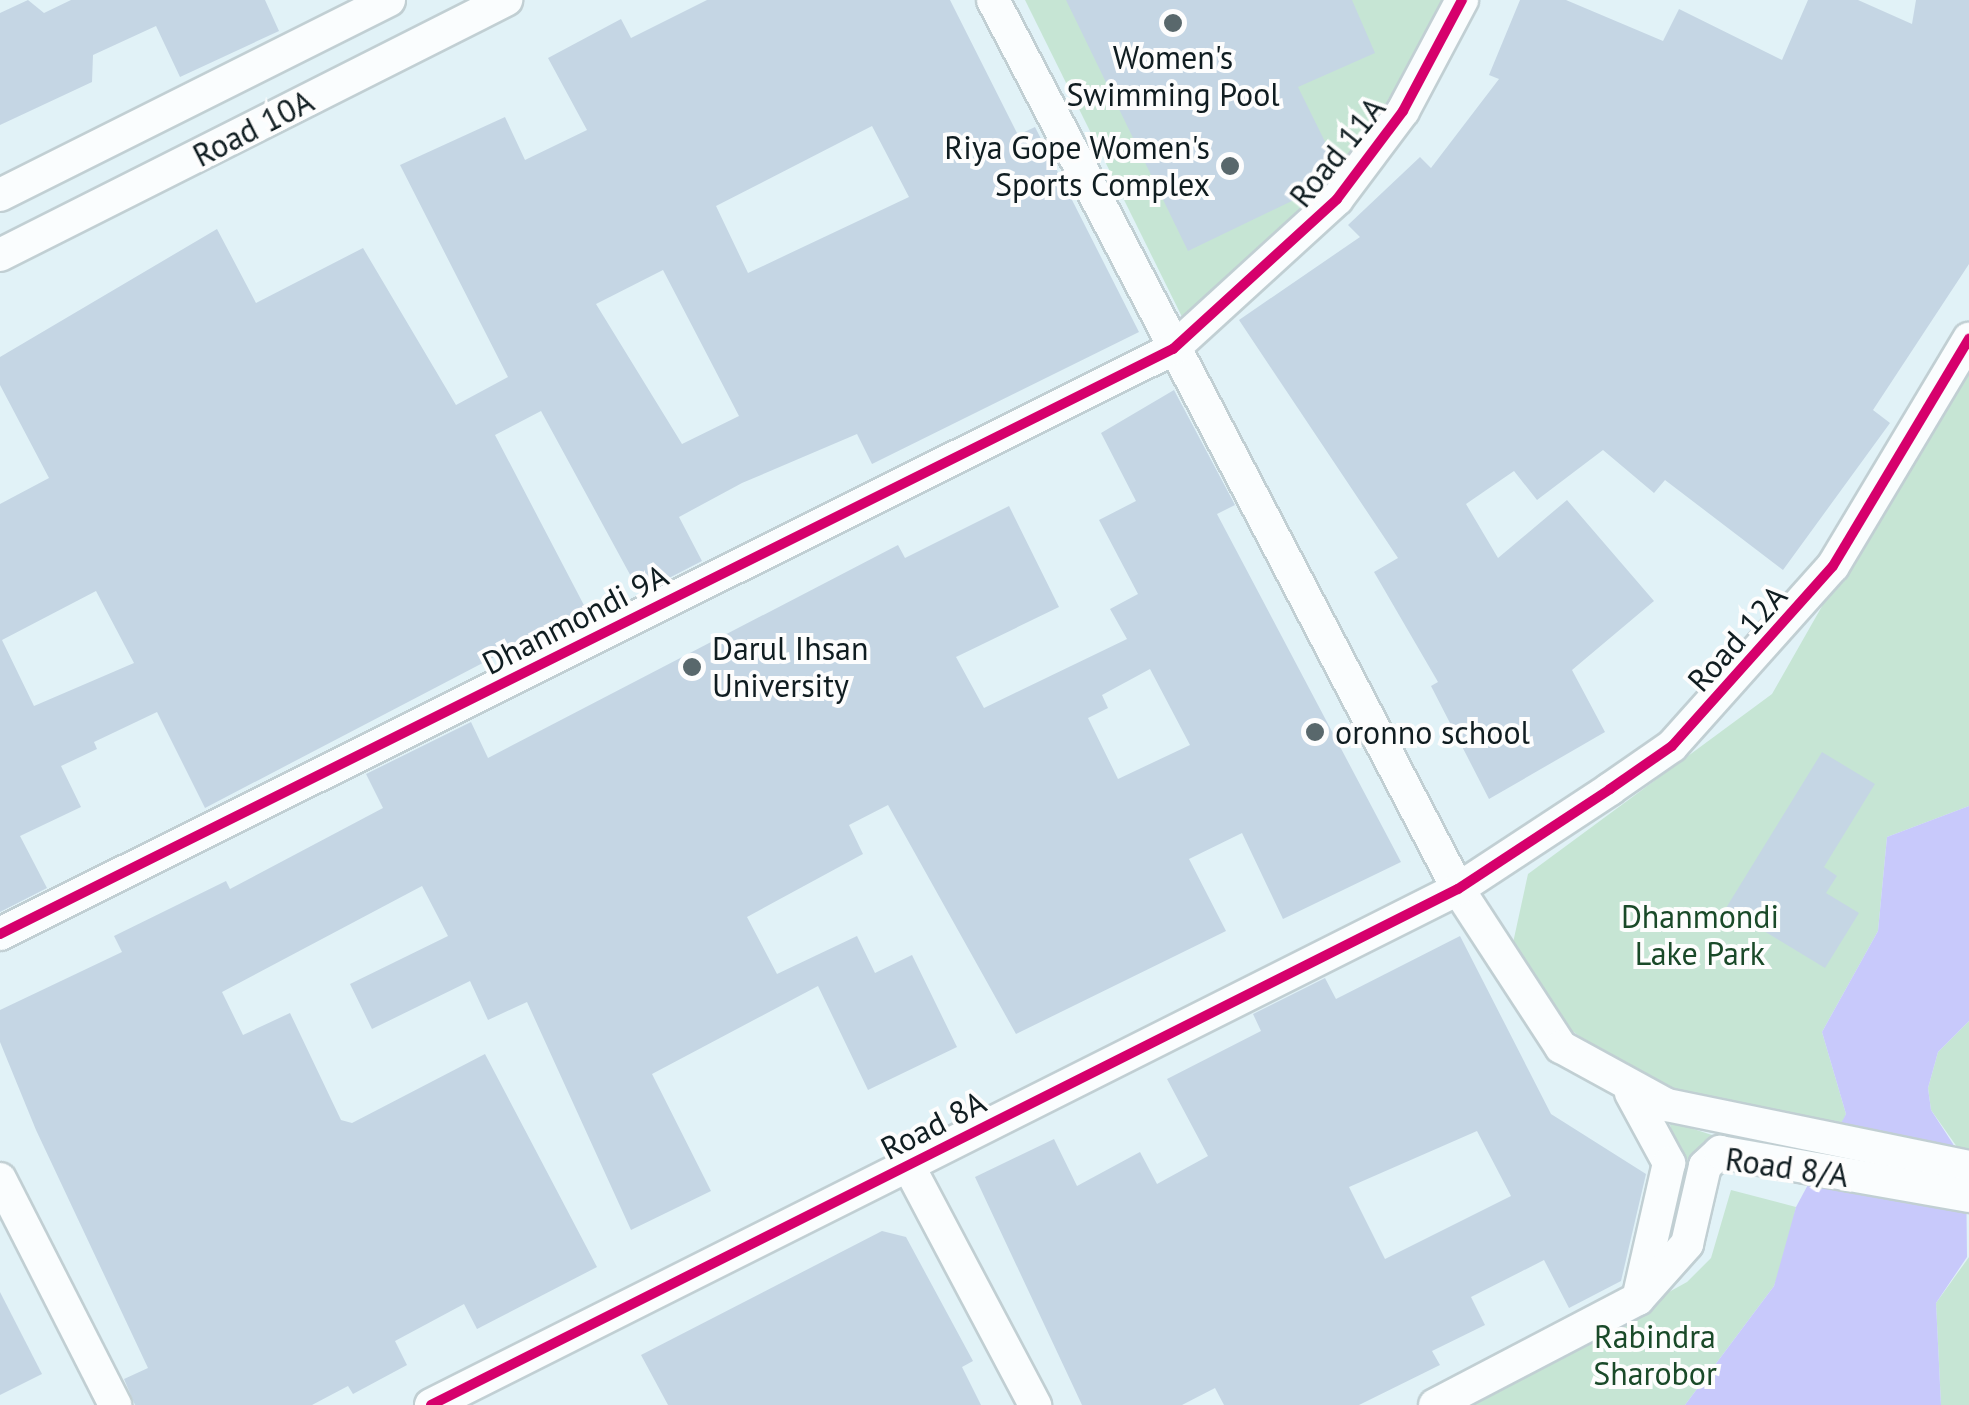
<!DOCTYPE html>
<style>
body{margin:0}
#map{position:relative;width:1969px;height:1405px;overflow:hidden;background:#e1f2f7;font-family:"PT Sans",sans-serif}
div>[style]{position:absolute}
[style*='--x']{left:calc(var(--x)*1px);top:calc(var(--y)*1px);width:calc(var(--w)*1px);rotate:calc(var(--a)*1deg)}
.green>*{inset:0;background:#c6e5d4}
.water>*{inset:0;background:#c8c9fb}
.building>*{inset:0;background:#c5d6e4}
.roads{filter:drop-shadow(2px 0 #c1cfd3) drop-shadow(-2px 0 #c1cfd3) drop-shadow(0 2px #c1cfd3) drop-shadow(0 -2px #c1cfd3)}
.street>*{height:32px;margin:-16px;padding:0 16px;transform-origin:16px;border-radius:16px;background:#fafdfe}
.cycleway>*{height:10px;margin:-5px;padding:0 5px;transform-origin:5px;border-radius:5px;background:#d6006c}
.dots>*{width:28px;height:28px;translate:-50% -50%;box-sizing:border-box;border:5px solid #fdfdfd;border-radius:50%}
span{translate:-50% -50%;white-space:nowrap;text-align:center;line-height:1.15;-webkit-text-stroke:8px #fdfdfd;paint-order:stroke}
.poi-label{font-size:32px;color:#101d21}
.right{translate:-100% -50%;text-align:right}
.left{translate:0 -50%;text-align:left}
.street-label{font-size:32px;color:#101d21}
.park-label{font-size:32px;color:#1a4a29}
</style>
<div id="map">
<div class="green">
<i style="clip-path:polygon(1025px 0,1449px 0,1328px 198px,1188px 329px)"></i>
<i style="clip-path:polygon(1969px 348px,1969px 806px,1887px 837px,1878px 931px,1822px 1032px,1846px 1114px,1837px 1136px,1660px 1094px,1554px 1018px,1511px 952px,1528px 874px,1772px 694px)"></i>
<i style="clip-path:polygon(1969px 1021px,1969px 1164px,1931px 1110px,1928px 1088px,1938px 1052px)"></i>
<i style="clip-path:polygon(1669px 1121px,1715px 1136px,1681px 1165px)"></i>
<i style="clip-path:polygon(1731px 1190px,1796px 1207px,1786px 1254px,1774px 1286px,1685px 1405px,1465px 1405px,1687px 1282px,1711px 1258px)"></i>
<i style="clip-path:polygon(1969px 1257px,1969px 1405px,1941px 1405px,1936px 1303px)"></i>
</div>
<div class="water">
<i style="clip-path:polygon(1969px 806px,1969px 1021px,1938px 1052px,1928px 1088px,1931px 1110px,1966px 1164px,1967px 1257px,1936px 1303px,1941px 1405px,1685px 1405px,1774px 1286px,1796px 1207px,1846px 1114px,1822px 1032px,1878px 931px,1887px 837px)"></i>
</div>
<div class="building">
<i style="clip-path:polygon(28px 0,44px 13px,71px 0,265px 0,279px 31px,180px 77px,156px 26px,93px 55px,92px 82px,0 125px,0 13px)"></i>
<i style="clip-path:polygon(evenodd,707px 0,950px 0,1018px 135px,1035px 127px,1139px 332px,872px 464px,857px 434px,742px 483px,679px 517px,702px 561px,640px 593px,541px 411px,495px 435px,586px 609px,205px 808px,157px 712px,94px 742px,97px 749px,61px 766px,81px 807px,20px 836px,47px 888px,0 912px,0 504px,49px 478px,0 385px,0 357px,217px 229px,256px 303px,363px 248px,456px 405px,508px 377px,400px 165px,505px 117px,525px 160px,587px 130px,548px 58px,621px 19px,631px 38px,707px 0,872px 126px,909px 197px,748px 273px,716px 206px,872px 126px,707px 0,663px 270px,739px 416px,682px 444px,596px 304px,663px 270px,707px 0,96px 591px,134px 663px,34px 706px,2px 640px,96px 591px)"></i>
<i style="clip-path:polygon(1066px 0,1352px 0,1375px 53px,1298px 87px,1337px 166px,1319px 188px,1188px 251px)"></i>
<i style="clip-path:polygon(1520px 0,1566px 0,1663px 41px,1679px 9px,1782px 60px,1808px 0,1858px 0,1912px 24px,1916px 0,1969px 0,1969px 264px,1873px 410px,1890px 423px,1783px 570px,1665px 480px,1654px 493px,1603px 450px,1537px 500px,1514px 471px,1466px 504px,1498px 558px,1567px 500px,1654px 601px,1572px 670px,1605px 732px,1489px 799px,1431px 686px,1438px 682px,1374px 572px,1398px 558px,1239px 320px,1360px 237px,1348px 225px,1420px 157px,1431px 168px,1499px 79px,1489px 75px)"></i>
<i style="clip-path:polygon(evenodd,1174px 390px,1235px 505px,1217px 514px,1401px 862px,1283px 919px,1242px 833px,1189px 859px,1226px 931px,1016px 1034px,888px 805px,849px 825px,863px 854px,747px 917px,777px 974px,857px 936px,875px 973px,912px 955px,957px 1047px,868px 1090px,818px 986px,652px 1074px,711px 1191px,631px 1230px,527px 1002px,488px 1020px,470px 981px,372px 1029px,350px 984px,448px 936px,422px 886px,222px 992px,243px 1035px,290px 1013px,341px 1120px,352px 1123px,485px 1054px,597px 1267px,477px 1329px,464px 1304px,395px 1341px,407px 1365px,353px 1394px,348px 1386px,312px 1405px,135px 1405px,124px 1379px,148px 1368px,36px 1130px,0 1042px,0 1010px,122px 952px,114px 936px,226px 881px,230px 889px,383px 808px,366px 774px,471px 722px,488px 758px,898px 545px,905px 558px,1009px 506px,1059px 607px,956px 657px,984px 708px,1127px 639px,1110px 609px,1138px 594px,1099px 520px,1136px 501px,1101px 433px,1174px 390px,1150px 669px,1190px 745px,1118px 779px,1088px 718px,1108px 708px,1102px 695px,1150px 669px)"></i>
<i style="clip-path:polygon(1822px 752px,1875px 784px,1824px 867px,1837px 876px,1826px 893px,1859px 913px,1825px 968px,1726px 908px)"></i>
<i style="clip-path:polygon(evenodd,1460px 936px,1551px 1114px,1646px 1174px,1621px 1281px,1569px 1308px,1544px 1260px,1471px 1297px,1485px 1325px,1432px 1351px,1440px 1365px,1359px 1405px,1224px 1405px,1215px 1388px,1182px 1405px,1082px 1405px,975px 1177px,1054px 1139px,1077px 1186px,1140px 1152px,1157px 1184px,1208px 1156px,1167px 1079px,1261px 1031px,1253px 1014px,1325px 978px,1336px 999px,1460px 936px,1477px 1131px,1511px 1196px,1385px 1259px,1349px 1187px,1477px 1131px)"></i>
<i style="clip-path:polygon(882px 1231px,906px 1237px,973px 1361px,962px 1367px,981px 1405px,668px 1405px,641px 1355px)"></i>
<i style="clip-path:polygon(0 1292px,42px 1374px,0 1395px)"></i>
</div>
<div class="roads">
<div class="street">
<i style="--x:993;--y:0;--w:1003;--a:62.39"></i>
<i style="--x:1458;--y:889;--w:189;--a:56.9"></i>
<i style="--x:1561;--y:1047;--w:121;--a:28.7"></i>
<i style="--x:1667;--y:1105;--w:308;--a:11.6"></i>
<i style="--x:0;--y:195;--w:435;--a:-26.6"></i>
<i style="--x:0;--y:255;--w:567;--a:-26.75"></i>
<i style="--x:0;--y:934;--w:1311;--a:-26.51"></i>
<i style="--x:1173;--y:349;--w:222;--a:-42.4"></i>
<i style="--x:1337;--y:199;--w:110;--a:-53.1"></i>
<i style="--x:1403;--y:111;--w:126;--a:-62"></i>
<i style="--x:1631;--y:1093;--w:80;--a:61.5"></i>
<i style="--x:1669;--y:1163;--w:139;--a:102.8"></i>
<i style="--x:908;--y:1165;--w:272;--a:62.1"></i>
<i style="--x:0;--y:1179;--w:254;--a:63"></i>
<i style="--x:431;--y:1405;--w:1149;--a:-26.68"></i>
<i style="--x:1458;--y:889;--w:182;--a:-33.3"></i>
<i style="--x:1610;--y:789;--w:75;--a:-34.7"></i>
<i style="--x:1672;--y:746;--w:241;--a:-48.2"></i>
<i style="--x:1833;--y:566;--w:265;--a:-59.1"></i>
<i style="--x:1435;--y:1405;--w:229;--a:-27.6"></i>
<i style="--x:1638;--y:1299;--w:74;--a:-48.3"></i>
<i style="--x:1687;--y:1244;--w:80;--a:-77"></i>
<i style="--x:1705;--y:1166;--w:21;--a:-43"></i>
<i style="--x:1720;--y:1152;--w:253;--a:10"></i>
</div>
</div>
<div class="cycleway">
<i style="--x:0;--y:934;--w:1311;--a:-26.51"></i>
<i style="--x:1173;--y:349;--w:222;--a:-42.4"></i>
<i style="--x:1337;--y:199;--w:110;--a:-53.1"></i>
<i style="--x:1403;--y:111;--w:126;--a:-62"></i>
<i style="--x:431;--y:1405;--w:1149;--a:-26.68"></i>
<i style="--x:1458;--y:889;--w:182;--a:-33.3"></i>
<i style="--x:1610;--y:789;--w:75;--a:-34.7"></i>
<i style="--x:1672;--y:746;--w:241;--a:-48.2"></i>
<i style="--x:1833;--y:566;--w:265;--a:-59.1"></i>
</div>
<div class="dots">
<i style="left:1173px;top:23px;background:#59686c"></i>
<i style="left:1230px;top:166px;background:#59686c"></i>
<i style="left:692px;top:667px;background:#59686c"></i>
<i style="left:1315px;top:732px;background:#59686c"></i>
</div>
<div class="poi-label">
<span style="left:1173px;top:76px">Women's<br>Swimming Pool</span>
<span class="right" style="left:1210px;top:166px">Riya Gope Women's<br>Sports Complex</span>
<span class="left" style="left:712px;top:667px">Darul Ihsan<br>University</span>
<span class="left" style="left:1335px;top:732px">oronno school</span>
</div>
<div class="street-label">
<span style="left:253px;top:128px;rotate:-27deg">Road 10A</span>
<span style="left:1337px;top:152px;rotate:-51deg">Road 11A</span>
<span style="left:575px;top:619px;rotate:-27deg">Dhanmondi 9A</span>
<span style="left:1737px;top:638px;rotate:-48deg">Road 12A</span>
<span style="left:933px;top:1125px;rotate:-27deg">Road 8A</span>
<span style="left:1787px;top:1167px;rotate:8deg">Road 8/A</span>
</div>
<div class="park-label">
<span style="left:1700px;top:935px">Dhanmondi<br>Lake Park</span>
<span style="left:1655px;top:1355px">Rabindra<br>Sharobor</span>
</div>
</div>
